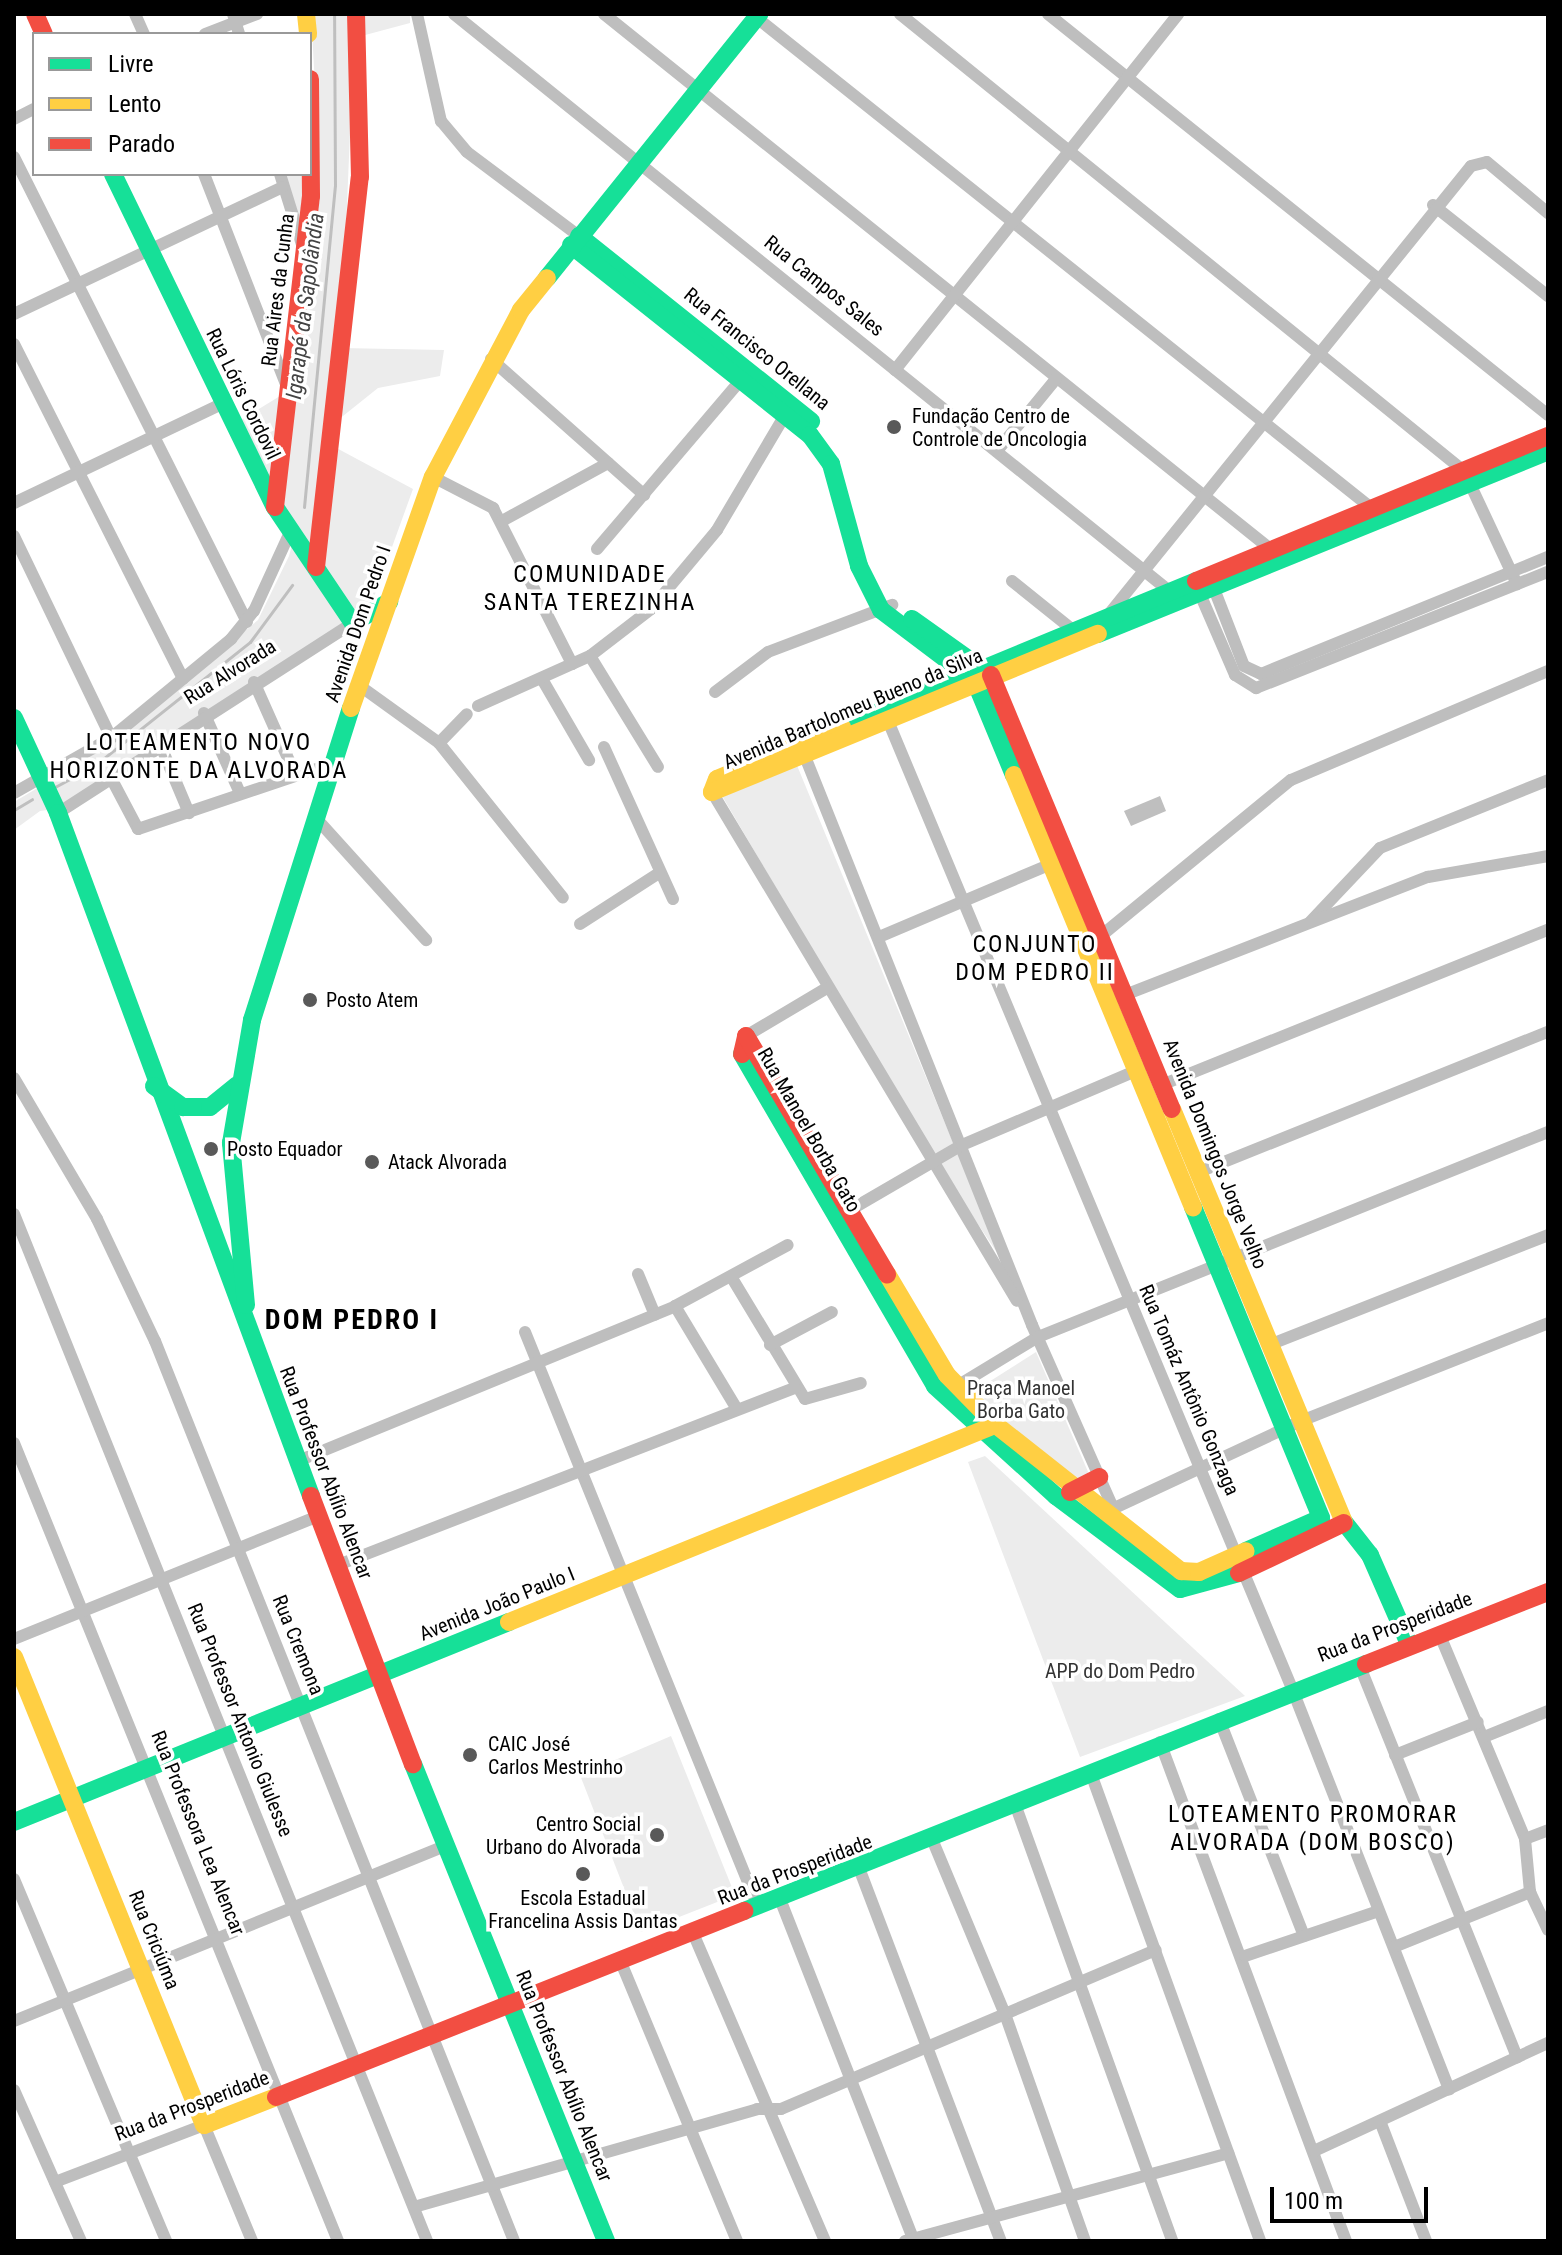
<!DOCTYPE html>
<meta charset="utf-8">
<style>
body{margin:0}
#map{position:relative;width:1562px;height:2255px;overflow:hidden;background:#fff;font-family:"Roboto Condensed",sans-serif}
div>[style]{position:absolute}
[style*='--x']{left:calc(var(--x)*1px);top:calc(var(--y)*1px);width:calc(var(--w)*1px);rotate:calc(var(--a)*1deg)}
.green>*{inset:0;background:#ececec}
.water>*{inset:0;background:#bfbfbf}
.stream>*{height:3px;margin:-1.5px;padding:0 1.5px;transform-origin:1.5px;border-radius:1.5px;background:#bfbfbf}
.street>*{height:12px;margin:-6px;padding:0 6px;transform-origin:6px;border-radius:6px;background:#bebebe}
.fast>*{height:18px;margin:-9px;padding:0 9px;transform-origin:9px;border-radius:9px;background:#16e098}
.slow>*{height:18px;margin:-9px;padding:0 9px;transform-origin:9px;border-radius:9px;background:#ffcf43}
.jam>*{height:18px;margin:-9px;padding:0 9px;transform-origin:9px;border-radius:9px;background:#f24e42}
.dots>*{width:22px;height:22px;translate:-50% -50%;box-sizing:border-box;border:4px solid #fff;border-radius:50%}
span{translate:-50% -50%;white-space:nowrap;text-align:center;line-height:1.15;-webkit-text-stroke:7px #fff;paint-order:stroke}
.street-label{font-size:20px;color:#000}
.poi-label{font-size:20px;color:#000}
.left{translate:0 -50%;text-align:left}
.right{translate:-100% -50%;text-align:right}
.park-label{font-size:20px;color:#333}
.water-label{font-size:22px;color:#444;font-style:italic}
.quarter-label{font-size:24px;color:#000;letter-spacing:2px}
.district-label{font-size:28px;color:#000;font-weight:700;letter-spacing:2px}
.frame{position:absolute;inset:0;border:16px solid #000;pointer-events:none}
.legend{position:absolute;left:32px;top:32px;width:280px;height:144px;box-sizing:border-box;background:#fff;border:2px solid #999;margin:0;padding:10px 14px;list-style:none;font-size:24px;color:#000}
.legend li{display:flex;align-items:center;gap:16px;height:40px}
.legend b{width:40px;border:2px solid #999}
.scale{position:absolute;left:1270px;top:2187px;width:158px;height:36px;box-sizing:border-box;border:4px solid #000;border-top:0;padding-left:10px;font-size:24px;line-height:28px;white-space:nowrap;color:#000;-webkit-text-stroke:6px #fff;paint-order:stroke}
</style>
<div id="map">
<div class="green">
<i style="clip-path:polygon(311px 14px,410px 14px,410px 23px,354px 38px,341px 348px,444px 350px,440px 376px,378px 388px,328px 428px,329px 444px,413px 489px,370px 608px,62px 808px,40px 811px,14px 830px,14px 802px,108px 746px,258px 620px,289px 556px,295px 534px,236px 423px,293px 388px,299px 231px,283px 174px,310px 174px,317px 121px)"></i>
<i style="clip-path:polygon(796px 763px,954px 1145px,1010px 1272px,935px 1160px,721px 794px)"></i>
<i style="clip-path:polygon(1036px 1352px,1089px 1474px,1071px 1484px,965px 1397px)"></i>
<i style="clip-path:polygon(985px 1456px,1245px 1696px,1080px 1757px,968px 1462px)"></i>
<i style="clip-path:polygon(671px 1736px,735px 1895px,641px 1932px,580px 1775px)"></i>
</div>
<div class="water">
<i style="clip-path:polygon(1160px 796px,1166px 811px,1131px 826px,1124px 811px)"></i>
</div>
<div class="stream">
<i style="--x:304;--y:507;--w:323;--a:-84.5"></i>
<i style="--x:335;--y:185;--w:171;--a:-90.3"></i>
<i style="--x:53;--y:788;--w:47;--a:-28.2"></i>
<i style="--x:94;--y:766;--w:199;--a:-38.5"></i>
<i style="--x:250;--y:642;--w:71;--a:-53.6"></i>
<i style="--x:14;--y:810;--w:21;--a:-31"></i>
</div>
<div class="street">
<i style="--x:135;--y:14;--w:22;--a:66"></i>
<i style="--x:233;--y:14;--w:21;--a:73"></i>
<i style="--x:417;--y:14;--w:110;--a:77.4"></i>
<i style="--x:441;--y:121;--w:40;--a:50"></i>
<i style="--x:467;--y:152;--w:140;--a:36.9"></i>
<i style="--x:454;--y:14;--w:917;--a:38.89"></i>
<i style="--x:604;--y:14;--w:853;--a:38.76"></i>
<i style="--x:752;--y:14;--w:797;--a:38.58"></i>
<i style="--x:900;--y:14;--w:726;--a:39.02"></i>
<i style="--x:1464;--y:471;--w:125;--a:64.9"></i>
<i style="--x:1048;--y:14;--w:641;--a:38.73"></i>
<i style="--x:205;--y:34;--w:56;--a:-21"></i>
<i style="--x:14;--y:119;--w:22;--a:-27"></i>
<i style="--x:14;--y:157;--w:520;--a:63.39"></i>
<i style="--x:204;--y:174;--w:229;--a:68.7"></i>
<i style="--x:280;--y:174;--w:77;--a:72.7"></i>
<i style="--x:1433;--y:205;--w:147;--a:38.4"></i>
<i style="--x:14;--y:314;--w:297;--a:-25.3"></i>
<i style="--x:14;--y:344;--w:375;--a:63.2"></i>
<i style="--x:491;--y:359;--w:205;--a:41.6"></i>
<i style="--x:895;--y:370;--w:455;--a:-51.5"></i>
<i style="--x:997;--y:451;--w:93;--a:-50.7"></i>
<i style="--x:433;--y:477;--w:68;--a:27.3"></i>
<i style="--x:493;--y:508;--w:175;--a:63.1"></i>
<i style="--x:14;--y:503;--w:230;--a:-25.5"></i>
<i style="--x:502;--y:521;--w:121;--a:-28.7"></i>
<i style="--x:14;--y:536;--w:224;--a:64.3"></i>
<i style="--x:597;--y:549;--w:221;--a:-49.6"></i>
<i style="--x:1012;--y:581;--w:78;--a:38.8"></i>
<i style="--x:1211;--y:581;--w:91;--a:68.8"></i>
<i style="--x:1244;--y:666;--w:19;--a:25"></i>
<i style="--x:1261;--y:674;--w:310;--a:-22.2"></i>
<i style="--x:1197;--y:587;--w:96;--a:66.6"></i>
<i style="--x:1235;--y:675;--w:25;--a:32"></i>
<i style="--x:1256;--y:688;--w:314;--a:-21.7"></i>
<i style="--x:1105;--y:619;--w:582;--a:-51.06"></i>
<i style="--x:1471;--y:166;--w:16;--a:-14"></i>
<i style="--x:1487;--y:162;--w:80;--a:39.9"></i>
<i style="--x:590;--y:656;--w:130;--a:58.5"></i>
<i style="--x:542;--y:679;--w:94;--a:59.9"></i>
<i style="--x:254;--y:682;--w:101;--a:66"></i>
<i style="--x:360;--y:686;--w:97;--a:35.8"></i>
<i style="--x:439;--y:743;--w:198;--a:51.3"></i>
<i style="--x:715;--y:692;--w:66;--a:-37"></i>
<i style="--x:768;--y:652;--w:133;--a:-20.8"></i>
<i style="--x:478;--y:706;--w:123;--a:-24.1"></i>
<i style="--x:590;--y:656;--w:77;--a:-37.6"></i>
<i style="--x:651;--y:609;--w:103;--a:-50.1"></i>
<i style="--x:717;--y:530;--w:139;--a:-59.4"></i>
<i style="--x:204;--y:713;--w:88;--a:65.8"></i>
<i style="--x:886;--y:716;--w:1057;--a:67.34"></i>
<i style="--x:1293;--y:1691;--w:428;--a:68.6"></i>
<i style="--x:439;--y:743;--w:40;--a:-46"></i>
<i style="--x:160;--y:744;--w:75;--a:67.2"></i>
<i style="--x:604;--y:747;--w:167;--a:65.6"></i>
<i style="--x:802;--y:749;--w:620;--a:68.23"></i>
<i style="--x:1032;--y:1325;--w:200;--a:66.1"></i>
<i style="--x:110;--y:776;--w:60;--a:62.2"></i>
<i style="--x:138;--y:829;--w:204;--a:-18.6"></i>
<i style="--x:712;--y:792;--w:593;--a:59.07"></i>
<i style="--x:14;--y:793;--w:112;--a:-29.6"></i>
<i style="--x:111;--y:738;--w:156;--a:-39.5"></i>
<i style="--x:231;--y:639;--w:36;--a:-51"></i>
<i style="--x:254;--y:611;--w:89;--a:-65.4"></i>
<i style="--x:58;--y:813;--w:351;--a:-32.8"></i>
<i style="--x:315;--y:817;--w:166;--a:47.9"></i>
<i style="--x:1310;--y:922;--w:102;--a:-46.6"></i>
<i style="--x:1380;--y:848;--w:181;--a:-22"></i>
<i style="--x:580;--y:924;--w:94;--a:-32.8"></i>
<i style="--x:1102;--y:935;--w:244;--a:-39.4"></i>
<i style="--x:1291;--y:780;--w:279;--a:-23"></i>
<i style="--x:879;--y:937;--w:189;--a:-23"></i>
<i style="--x:1117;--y:998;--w:334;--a:-21.3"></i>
<i style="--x:1428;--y:877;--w:122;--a:-9.9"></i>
<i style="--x:746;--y:1036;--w:94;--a:-30.7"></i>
<i style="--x:14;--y:1078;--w:164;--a:59.5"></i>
<i style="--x:97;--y:1219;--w:135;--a:64.6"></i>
<i style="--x:155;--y:1341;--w:969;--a:68.25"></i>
<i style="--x:1164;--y:1084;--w:414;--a:-21.9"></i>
<i style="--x:1199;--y:1172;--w:376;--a:-21.9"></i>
<i style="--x:845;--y:1213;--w:135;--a:-30.2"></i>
<i style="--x:962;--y:1145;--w:194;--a:-23.1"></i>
<i style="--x:14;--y:1214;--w:1107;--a:68.09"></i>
<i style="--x:638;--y:1274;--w:44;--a:67.5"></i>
<i style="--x:732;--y:1278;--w:141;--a:58.9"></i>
<i style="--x:805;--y:1399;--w:58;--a:-15.9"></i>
<i style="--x:675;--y:1306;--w:120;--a:59"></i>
<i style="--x:525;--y:1332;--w:620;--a:67.94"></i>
<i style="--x:770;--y:1345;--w:70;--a:-28"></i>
<i style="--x:1269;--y:1345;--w:300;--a:-21.5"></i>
<i style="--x:954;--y:1388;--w:98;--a:-31.3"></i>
<i style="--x:1038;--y:1337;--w:550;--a:-21.9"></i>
<i style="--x:14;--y:1443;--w:861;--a:67.9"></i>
<i style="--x:298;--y:1461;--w:408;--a:-22.3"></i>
<i style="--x:675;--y:1306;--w:128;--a:-28.4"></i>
<i style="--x:1108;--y:1511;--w:213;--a:-25"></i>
<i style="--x:1301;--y:1421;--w:266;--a:-21.6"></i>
<i style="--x:338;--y:1565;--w:490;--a:-21.2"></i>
<i style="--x:1439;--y:1633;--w:223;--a:67.3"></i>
<i style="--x:1525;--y:1839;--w:53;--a:84.6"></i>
<i style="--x:1530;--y:1892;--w:42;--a:64.7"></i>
<i style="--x:14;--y:1639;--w:328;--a:-22"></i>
<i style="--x:1359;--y:1664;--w:424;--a:68.1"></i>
<i style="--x:1219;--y:1719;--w:233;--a:68.6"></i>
<i style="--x:1484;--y:1737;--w:69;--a:-22.1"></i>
<i style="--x:1160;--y:1742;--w:533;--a:69.56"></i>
<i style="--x:1395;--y:1755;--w:89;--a:-21.7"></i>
<i style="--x:1090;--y:1771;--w:500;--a:70.1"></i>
<i style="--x:1015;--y:1804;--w:464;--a:70.2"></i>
<i style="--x:932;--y:1839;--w:190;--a:67.4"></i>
<i style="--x:1005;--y:2014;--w:241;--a:70.6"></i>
<i style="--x:1525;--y:1839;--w:25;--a:-21"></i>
<i style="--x:859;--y:1868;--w:399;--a:69.2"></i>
<i style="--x:14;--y:1879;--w:393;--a:67.2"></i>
<i style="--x:780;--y:1899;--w:367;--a:68.6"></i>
<i style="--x:693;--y:1933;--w:335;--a:66.8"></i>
<i style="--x:1394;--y:1947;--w:147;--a:-22"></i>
<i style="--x:1245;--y:1956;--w:141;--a:-18.6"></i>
<i style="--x:620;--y:1960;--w:304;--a:67.4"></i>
<i style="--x:14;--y:2021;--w:468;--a:-22.1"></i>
<i style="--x:14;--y:2090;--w:165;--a:66.1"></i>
<i style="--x:1380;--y:2121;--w:129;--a:69"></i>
<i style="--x:1314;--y:2151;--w:258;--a:-24.8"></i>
<i style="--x:55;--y:2182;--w:160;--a:-20.9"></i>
<i style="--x:204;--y:2125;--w:126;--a:67.5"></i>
<i style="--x:414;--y:2207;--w:357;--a:-15.9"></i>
<i style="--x:757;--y:2109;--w:24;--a:0"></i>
<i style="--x:781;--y:2109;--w:407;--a:-23"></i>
<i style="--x:905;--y:2241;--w:335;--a:-15.2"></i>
</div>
<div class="fast">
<i style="--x:113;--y:174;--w:370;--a:64.1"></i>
<i style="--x:275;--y:507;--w:140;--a:56.1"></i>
<i style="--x:353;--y:623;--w:42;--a:-30.3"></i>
<i style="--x:579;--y:236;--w:297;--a:38.6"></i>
<i style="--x:571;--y:245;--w:305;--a:38.5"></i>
<i style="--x:810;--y:435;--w:36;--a:54"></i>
<i style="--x:831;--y:464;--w:106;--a:74.6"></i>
<i style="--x:859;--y:566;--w:49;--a:63.4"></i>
<i style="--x:881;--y:610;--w:118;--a:37.1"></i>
<i style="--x:975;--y:681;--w:102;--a:67.5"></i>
<i style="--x:547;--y:278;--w:339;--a:-51.2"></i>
<i style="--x:912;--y:619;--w:95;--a:35.5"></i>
<i style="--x:1098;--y:634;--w:486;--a:-22.1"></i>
<i style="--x:14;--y:718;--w:105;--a:65.1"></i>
<i style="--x:58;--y:813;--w:728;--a:69.67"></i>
<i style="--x:842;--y:727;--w:383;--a:-22.4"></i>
<i style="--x:742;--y:1054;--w:384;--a:59.8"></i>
<i style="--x:935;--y:1386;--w:164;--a:42.3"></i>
<i style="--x:1056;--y:1496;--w:155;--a:36.9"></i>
<i style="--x:1180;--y:1589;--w:61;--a:-15.2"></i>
<i style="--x:154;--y:1086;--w:36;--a:36"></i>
<i style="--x:183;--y:1107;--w:27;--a:0"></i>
<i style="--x:210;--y:1107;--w:35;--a:-39"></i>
<i style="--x:1193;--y:1207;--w:336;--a:67.6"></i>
<i style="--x:1321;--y:1518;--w:82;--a:156.3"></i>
<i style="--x:246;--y:1305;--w:163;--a:-95.3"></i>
<i style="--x:231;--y:1143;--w:125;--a:-80.3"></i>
<i style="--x:252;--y:1020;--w:327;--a:-72.4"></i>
<i style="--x:1344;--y:1522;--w:42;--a:51.8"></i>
<i style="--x:1370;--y:1555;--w:97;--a:66.3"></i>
<i style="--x:413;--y:1764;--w:515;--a:67.97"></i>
<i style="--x:14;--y:1822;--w:534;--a:-22"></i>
<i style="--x:744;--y:1911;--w:669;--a:-21.66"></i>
</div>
<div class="slow">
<i style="--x:306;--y:14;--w:20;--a:84"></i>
<i style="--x:351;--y:708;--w:245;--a:-70.5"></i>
<i style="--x:433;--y:477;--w:189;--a:-62.2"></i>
<i style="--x:521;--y:310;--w:41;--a:-50.9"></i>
<i style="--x:842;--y:727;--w:135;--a:157.4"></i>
<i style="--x:717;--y:779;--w:14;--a:111"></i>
<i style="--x:712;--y:792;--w:417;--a:-22.3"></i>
<i style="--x:1014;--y:775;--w:468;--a:67.5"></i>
<i style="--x:1172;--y:1109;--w:447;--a:67.4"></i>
<i style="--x:887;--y:1274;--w:117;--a:59.3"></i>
<i style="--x:947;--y:1375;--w:70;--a:45.6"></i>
<i style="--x:996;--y:1425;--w:236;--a:38.3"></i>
<i style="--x:1181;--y:1571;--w:18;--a:3"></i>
<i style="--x:1199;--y:1572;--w:51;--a:-24.1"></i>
<i style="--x:509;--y:1622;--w:519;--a:-22.07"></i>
<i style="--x:14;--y:1657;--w:505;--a:67.9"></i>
<i style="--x:204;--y:2125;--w:77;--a:-21.3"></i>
</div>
<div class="jam">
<i style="--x:35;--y:14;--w:22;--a:66"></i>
<i style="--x:275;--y:507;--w:313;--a:-83.4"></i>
<i style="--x:311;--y:196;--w:117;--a:-90.5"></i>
<i style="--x:316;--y:567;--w:392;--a:-83.6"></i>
<i style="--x:360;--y:177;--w:163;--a:-91.4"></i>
<i style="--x:1196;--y:581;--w:381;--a:-22.4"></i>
<i style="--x:991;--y:675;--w:470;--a:67.4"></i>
<i style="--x:742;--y:1054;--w:18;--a:-77"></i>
<i style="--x:746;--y:1036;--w:277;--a:59.4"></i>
<i style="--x:1070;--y:1492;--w:33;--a:-27"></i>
<i style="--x:311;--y:1496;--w:287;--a:69.2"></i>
<i style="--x:1239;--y:1573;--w:116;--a:-25.5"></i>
<i style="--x:1366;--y:1664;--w:196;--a:-21.6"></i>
<i style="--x:276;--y:2097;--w:504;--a:-21.67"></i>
</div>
<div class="dots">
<i style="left:894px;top:427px;background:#595959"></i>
<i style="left:310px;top:1000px;background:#595959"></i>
<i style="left:211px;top:1149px;background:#595959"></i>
<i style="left:372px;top:1162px;background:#595959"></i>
<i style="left:470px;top:1755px;background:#595959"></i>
<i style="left:657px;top:1835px;background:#595959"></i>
<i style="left:583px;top:1874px;background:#595959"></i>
</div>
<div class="street-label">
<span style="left:824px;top:286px;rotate:39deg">Rua Campos Sales</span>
<span style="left:278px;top:290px;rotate:-83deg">Rua Aires da Cunha</span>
<span style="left:757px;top:349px;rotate:39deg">Rua Francisco Orellana</span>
<span style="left:243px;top:394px;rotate:64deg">Rua Lóris Cordovil</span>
<span style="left:358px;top:624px;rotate:-71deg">Avenida Dom Pedro I</span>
<span style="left:230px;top:672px;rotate:-32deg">Rua Alvorada</span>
<span style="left:853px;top:709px;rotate:-23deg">Avenida Bartolomeu Bueno da Silva</span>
<span style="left:809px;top:1130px;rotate:60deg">Rua Manoel Borba Gato</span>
<span style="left:1215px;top:1154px;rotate:68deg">Avenida Domingos Jorge Velho</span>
<span style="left:1189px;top:1390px;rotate:67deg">Rua Tomáz Antônio Gonzaga</span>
<span style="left:326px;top:1473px;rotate:69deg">Rua Professor Abílio Alencar</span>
<span style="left:497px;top:1604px;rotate:-22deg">Avenida João Paulo I</span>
<span style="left:1395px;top:1627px;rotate:-21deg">Rua da Prosperidade</span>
<span style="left:298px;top:1645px;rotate:68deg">Rua Cremona</span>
<span style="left:240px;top:1720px;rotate:68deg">Rua Professor Antonio Giulesse</span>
<span style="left:198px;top:1833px;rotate:68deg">Rua Professora Lea Alencar</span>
<span style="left:795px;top:1870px;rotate:-21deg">Rua da Prosperidade</span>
<span style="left:154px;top:1940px;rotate:68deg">Rua Criciúma</span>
<span style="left:564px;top:2076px;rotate:68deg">Rua Professor Abílio Alencar</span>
<span style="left:192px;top:2106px;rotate:-21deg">Rua da Prosperidade</span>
</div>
<div class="poi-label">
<span class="left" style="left:912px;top:428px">Fundação Centro de<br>Controle de Oncologia</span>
<span class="left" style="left:326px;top:1000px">Posto Atem</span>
<span class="left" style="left:227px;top:1149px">Posto Equador</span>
<span class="left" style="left:388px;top:1162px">Atack Alvorada</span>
<span class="left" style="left:488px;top:1756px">CAIC José<br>Carlos Mestrinho</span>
<span class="right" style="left:641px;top:1836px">Centro Social<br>Urbano do Alvorada</span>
<span style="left:583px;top:1910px">Escola Estadual<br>Francelina Assis Dantas</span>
</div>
<div class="park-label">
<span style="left:1021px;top:1400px">Praça Manoel<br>Borba Gato</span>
<span style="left:1120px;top:1671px">APP do Dom Pedro</span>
</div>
<div class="water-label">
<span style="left:305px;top:306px;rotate:-83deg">Igarapé da Sapolândia</span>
</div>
<div class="quarter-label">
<span style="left:590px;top:589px">COMUNIDADE<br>SANTA TEREZINHA</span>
<span style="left:199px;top:757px">LOTEAMENTO NOVO<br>HORIZONTE DA ALVORADA</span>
<span style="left:1035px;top:959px">CONJUNTO<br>DOM PEDRO II</span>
<span style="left:1313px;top:1829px">LOTEAMENTO PROMORAR<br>ALVORADA (DOM BOSCO)</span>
</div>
<div class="district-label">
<span style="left:352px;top:1320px">DOM PEDRO I</span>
</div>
<div class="frame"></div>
<ul class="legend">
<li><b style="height:10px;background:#16e098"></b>Livre</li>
<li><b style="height:10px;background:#ffcf43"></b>Lento</li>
<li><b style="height:10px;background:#f24e42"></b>Parado</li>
</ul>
<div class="scale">100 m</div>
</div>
